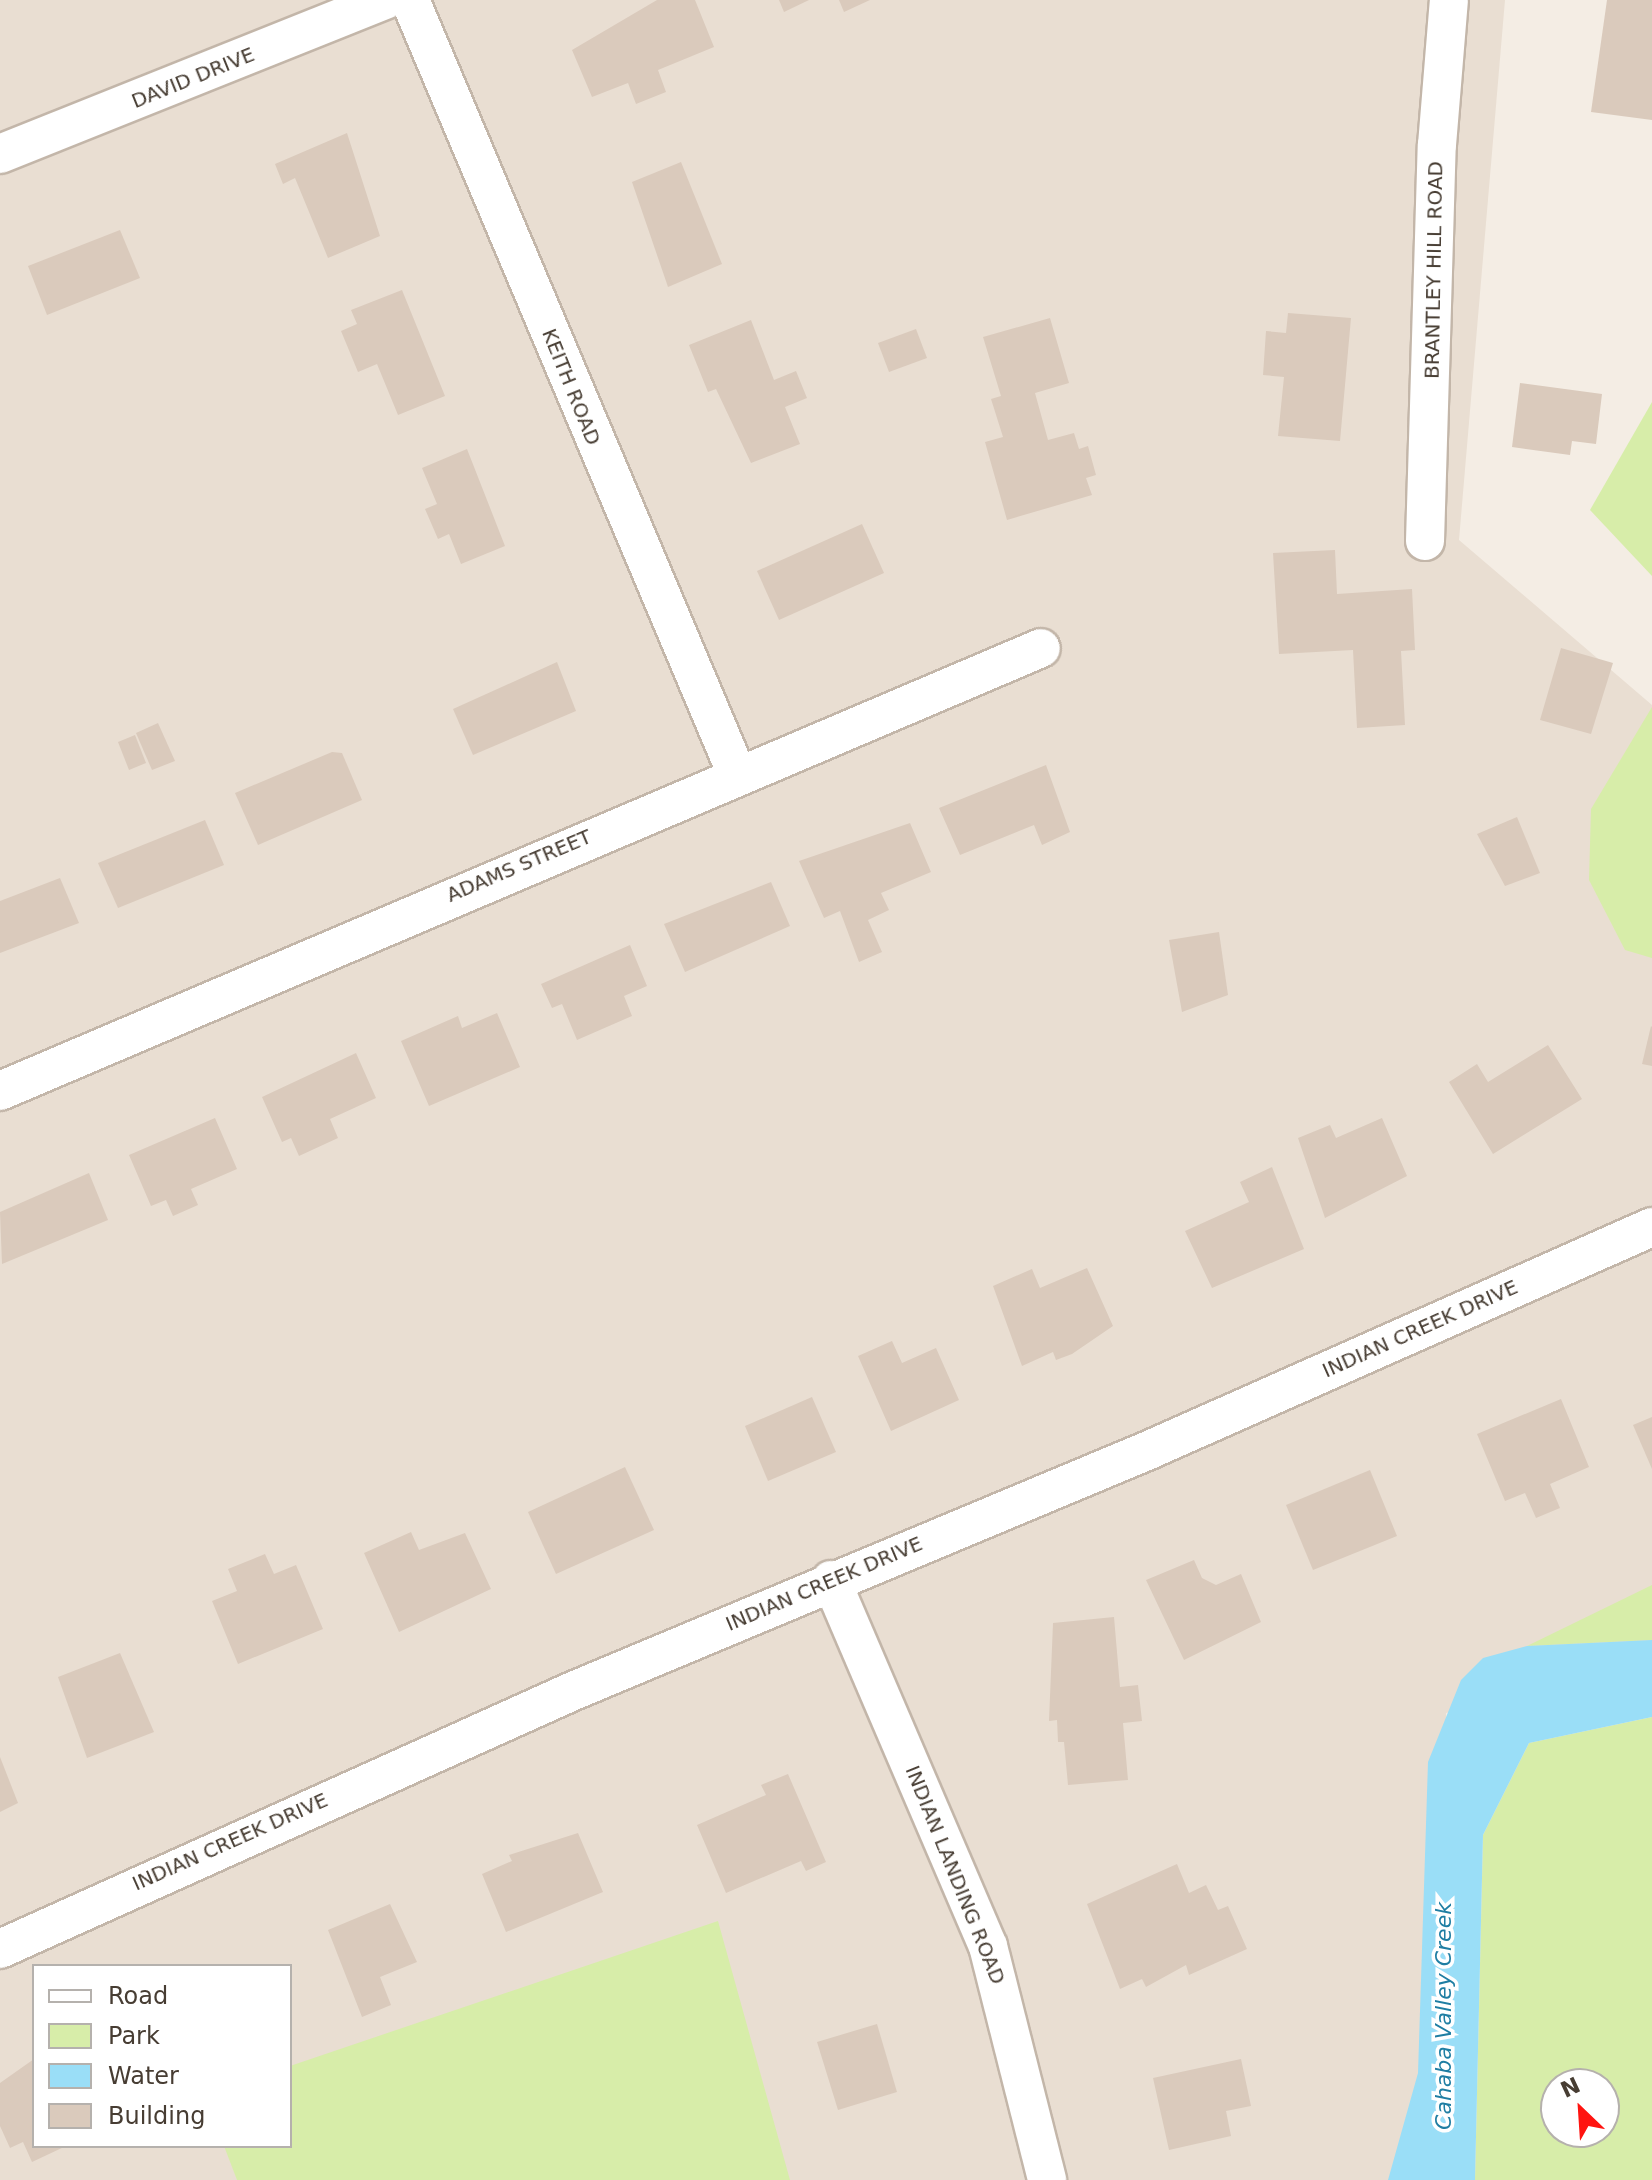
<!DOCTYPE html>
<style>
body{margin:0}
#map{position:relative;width:1652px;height:2180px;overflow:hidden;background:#f4ede4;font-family:"DejaVu Sans",sans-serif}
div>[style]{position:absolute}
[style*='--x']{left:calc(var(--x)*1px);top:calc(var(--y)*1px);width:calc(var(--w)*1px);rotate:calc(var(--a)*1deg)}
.residential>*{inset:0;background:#e9ded2}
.green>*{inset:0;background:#d7eda9}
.water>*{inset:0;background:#9adef7}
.building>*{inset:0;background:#dacabc}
.roads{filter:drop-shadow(2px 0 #c3b6a9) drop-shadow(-2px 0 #c3b6a9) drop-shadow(0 2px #c3b6a9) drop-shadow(0 -2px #c3b6a9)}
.street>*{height:38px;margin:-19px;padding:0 19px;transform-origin:19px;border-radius:19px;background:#fff}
span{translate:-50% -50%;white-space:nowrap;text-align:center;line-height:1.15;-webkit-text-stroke:7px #fff;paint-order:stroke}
.street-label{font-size:20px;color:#473d33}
.water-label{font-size:22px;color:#1f7ea3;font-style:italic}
.legend{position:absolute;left:32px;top:1964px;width:260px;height:184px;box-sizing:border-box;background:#fff;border:2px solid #b5b1ad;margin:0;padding:10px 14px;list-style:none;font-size:24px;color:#473d33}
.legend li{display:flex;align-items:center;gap:16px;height:40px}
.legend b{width:40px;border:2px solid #b5b1ad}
.north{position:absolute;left:1540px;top:2068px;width:80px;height:80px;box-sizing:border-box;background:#fff;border:2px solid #b5b1ad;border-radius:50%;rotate:335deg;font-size:22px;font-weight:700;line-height:32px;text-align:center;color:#473d33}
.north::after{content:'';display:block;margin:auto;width:28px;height:36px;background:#ff1410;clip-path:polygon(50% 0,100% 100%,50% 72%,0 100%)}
</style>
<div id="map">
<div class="residential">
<i style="clip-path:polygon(evenodd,0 0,1505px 0,1459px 540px,1652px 705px,1652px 1670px,1446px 1713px,1460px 2180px,0 2180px,0 0,34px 1966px,290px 1966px,290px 2146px,34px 2146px,34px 1966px)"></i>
</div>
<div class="green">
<i style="clip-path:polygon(1652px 402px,1652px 576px,1590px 510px)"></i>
<i style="clip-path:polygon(1652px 707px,1652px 958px,1625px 950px,1589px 880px,1591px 809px)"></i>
<i style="clip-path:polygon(1652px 1585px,1652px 1640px,1527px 1646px)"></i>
<i style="clip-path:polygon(evenodd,1652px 1717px,1652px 2180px,1475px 2180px,1483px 1835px,1529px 1743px,1652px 1717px,1556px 2084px,1604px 2084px,1604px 2132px,1556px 2132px,1556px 2084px)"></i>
<i style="clip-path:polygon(718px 1921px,790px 2180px,237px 2180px,224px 2146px,290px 2146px,290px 2066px)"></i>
</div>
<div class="water">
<i style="clip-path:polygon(1652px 1640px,1652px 1717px,1529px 1743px,1483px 1835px,1475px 2180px,1388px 2180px,1418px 2073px,1428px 1762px,1461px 1680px,1483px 1658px,1527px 1646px)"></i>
</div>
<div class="building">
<i style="clip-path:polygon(657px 0,695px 0,714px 47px,658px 70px,666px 92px,636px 104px,628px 83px,592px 97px,572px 50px)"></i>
<i style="clip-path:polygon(779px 0,809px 0,784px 12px)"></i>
<i style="clip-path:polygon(839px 0,870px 0,844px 12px)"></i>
<i style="clip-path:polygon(1607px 0,1652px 0,1652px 120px,1591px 112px)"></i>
<i style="clip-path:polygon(347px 133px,380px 236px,328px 258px,295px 178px,283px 184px,275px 164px)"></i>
<i style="clip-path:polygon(681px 162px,722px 264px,668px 287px,632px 182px)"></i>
<i style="clip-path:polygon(120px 230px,140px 278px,47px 315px,28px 266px)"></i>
<i style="clip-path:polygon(402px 290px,445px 396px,398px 415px,377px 364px,358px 372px,341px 331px,357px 324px,351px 310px)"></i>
<i style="clip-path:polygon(1288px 313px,1351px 318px,1340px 441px,1278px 436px,1284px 377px,1263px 375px,1266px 331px,1286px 333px)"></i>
<i style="clip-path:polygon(1050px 318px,1069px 383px,1035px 393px,1048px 440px,1074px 433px,1079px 449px,1088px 446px,1096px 475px,1086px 478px,1092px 495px,1007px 520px,985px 442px,1003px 437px,991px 399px,1001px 396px,983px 337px)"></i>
<i style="clip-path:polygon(751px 320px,774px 380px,796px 371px,807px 398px,785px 407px,800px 444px,751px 463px,716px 389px,708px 392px,689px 345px)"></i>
<i style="clip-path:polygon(916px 329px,927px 358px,889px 372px,878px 343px)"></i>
<i style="clip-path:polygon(1520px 383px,1602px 394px,1596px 444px,1572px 441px,1570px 455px,1512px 447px)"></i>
<i style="clip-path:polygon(467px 449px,505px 546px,461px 564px,449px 534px,438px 539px,425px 509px,437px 504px,422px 468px)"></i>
<i style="clip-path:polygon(862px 524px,884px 573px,779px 620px,757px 571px)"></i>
<i style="clip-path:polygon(1335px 550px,1337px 594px,1412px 589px,1415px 650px,1401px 651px,1405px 725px,1357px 728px,1353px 650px,1279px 654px,1273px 553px)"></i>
<i style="clip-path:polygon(1561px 648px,1613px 663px,1591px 734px,1540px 720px)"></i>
<i style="clip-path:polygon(557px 662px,576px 711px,473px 755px,453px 709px)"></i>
<i style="clip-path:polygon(158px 723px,175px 761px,152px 770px,136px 733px)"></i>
<i style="clip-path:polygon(135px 735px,146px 763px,129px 770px,118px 742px)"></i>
<i style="clip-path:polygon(332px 752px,342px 753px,362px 800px,258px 845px,235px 793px)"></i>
<i style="clip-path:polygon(1046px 765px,1070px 832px,1042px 845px,1034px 825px,960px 855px,939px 808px)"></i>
<i style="clip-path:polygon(1517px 817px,1540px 873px,1505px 886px,1477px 834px)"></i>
<i style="clip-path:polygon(205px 820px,224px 865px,118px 908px,98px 863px)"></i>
<i style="clip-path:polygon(910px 823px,931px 872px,881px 893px,889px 910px,868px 920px,882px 952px,859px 962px,840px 911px,824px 918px,799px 861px)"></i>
<i style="clip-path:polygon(60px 878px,79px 923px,0 953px,0 901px)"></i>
<i style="clip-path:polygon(771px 882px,790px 926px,685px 972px,664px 924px)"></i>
<i style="clip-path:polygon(1219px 932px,1228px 995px,1182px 1012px,1169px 940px)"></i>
<i style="clip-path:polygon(630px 945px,647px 986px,624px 996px,632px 1016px,577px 1040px,562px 1004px,552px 1008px,541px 984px)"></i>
<i style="clip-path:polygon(497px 1013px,520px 1067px,429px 1106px,401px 1041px,458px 1016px,462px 1028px)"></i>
<i style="clip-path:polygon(1651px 1026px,1652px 1027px,1652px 1066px,1642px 1064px)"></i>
<i style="clip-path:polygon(1548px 1045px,1582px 1099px,1493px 1154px,1449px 1082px,1477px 1064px,1488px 1082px)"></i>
<i style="clip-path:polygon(356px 1053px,376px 1098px,330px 1119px,338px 1138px,299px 1156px,291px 1138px,282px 1142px,262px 1097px)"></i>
<i style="clip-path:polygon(215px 1118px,237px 1169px,191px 1189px,198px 1205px,173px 1216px,166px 1200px,151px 1206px,129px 1155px)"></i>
<i style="clip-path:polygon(1382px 1118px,1407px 1176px,1325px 1218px,1298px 1138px,1330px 1125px,1336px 1138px)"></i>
<i style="clip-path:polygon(1272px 1167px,1304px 1249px,1212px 1288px,1185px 1231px,1249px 1202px,1240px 1182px)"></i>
<i style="clip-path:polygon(89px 1173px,108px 1220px,2px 1264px,0 1212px)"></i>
<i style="clip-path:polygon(1087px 1268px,1113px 1326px,1072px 1354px,1056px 1360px,1053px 1352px,1022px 1366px,993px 1286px,1032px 1269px,1040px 1288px)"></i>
<i style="clip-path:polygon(892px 1341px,902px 1363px,936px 1348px,959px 1400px,891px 1431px,858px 1356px)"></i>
<i style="clip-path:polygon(812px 1397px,836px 1452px,768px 1481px,745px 1426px)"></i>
<i style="clip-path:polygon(1561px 1399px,1589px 1467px,1550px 1484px,1560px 1508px,1536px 1518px,1525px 1493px,1505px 1501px,1477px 1434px)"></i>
<i style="clip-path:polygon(1652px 1417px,1652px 1469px,1633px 1425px)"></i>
<i style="clip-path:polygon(625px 1467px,654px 1530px,556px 1574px,528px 1512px)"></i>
<i style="clip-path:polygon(1370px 1470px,1397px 1536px,1313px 1570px,1286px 1505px)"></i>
<i style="clip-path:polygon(411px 1532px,419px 1550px,465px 1533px,491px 1589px,399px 1632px,364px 1553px)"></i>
<i style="clip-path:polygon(265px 1554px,274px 1574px,296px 1565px,323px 1629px,238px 1664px,212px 1601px,237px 1591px,228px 1569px)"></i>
<i style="clip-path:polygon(1194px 1560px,1202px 1578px,1216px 1585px,1241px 1574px,1261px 1622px,1184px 1660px,1146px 1580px)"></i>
<i style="clip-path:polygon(1114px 1617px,1120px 1687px,1138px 1685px,1142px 1721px,1123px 1723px,1128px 1780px,1068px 1785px,1064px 1742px,1058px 1742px,1057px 1720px,1049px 1721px,1053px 1623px)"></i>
<i style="clip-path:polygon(120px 1653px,154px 1732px,87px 1758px,58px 1677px)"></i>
<i style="clip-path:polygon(0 1757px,18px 1803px,0 1812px)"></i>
<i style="clip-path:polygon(788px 1774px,826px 1862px,806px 1871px,801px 1861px,726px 1893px,697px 1825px,766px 1795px,761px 1785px)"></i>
<i style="clip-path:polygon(578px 1833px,603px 1892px,506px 1932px,482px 1874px,512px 1861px,509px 1855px)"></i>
<i style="clip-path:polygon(1177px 1864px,1189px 1893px,1206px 1885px,1218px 1910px,1228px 1906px,1247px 1949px,1189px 1975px,1186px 1965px,1146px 1987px,1142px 1979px,1120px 1989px,1087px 1904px)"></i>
<i style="clip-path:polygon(390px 1904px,417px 1962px,380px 1977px,391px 2005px,362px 2017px,328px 1930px)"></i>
<i style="clip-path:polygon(877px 2024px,897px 2092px,838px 2110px,817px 2042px)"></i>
<i style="clip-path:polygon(34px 2059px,34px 2146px,66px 2146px,32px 2162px,23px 2142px,10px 2148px,0 2126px,0 2083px)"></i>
<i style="clip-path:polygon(1241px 2059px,1251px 2106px,1226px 2111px,1231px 2136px,1169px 2150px,1153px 2078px)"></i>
</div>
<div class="roads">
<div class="street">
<i style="--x:410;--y:0;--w:838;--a:67.11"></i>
<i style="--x:0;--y:154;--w:416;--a:-21.8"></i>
<i style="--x:1425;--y:541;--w:396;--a:-88.3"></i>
<i style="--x:1437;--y:145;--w:145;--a:-85.3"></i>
<i style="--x:0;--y:1091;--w:1131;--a:-23.05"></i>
<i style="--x:831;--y:1580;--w:398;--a:66.8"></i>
<i style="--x:988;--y:1946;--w:241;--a:75.8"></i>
<i style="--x:0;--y:1949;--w:628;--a:-24.24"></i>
<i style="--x:573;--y:1691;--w:624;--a:-22.7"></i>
<i style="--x:1149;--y:1450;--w:550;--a:-23.91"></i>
</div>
</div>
<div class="street-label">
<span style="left:193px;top:78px;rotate:-22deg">DAVID DRIVE</span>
<span style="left:1434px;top:270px;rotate:-89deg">BRANTLEY HILL ROAD</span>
<span style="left:571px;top:387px;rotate:68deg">KEITH ROAD</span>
<span style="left:519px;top:866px;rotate:-23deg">ADAMS STREET</span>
<span style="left:1420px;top:1329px;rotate:-24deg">INDIAN CREEK DRIVE</span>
<span style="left:824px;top:1584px;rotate:-23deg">INDIAN CREEK DRIVE</span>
<span style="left:230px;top:1842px;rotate:-24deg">INDIAN CREEK DRIVE</span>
<span style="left:955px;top:1875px;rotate:68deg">INDIAN LANDING ROAD</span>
</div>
<div class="water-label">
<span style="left:1444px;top:2016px;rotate:-90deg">Cahaba Valley Creek</span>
</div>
<ul class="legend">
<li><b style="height:10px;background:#fff"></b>Road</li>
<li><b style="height:22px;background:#d7eda9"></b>Park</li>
<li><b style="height:22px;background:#9adef7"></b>Water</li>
<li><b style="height:22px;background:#dacabc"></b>Building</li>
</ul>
<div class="north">N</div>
</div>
